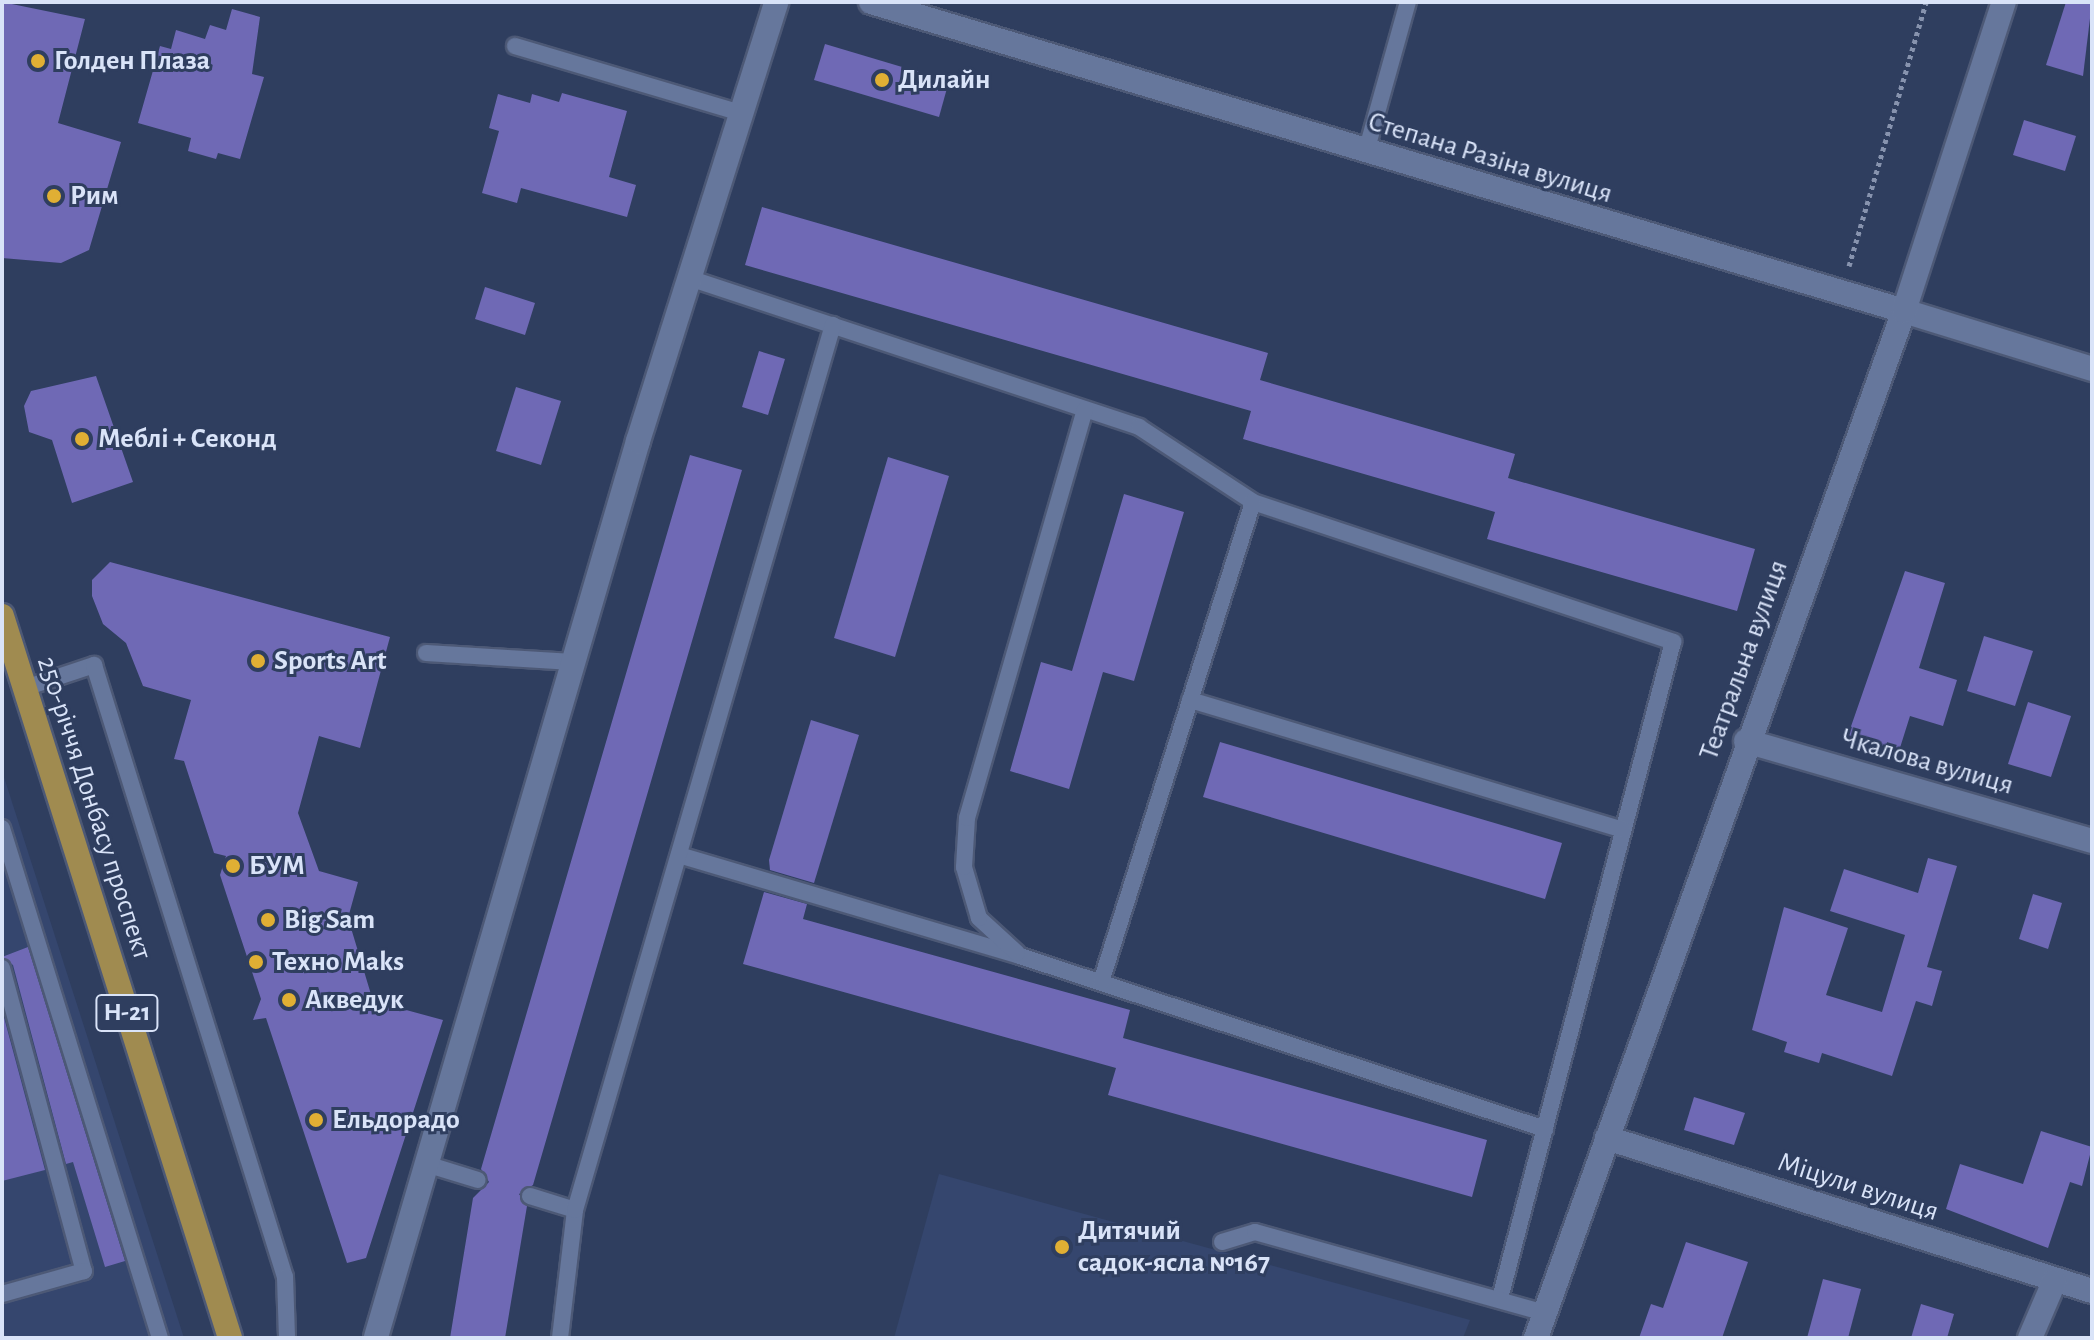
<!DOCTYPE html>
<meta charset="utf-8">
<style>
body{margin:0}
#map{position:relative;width:2094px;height:1340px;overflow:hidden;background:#2f3e5f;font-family:"Alegreya Sans",sans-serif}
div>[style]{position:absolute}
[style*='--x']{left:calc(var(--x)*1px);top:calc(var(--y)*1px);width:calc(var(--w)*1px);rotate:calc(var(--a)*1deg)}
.built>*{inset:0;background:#35466e}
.building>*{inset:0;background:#6f69b5}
.path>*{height:5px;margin-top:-2.5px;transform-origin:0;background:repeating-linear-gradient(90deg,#8793ae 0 4px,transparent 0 8px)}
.roads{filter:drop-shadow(2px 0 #4d5976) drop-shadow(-2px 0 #4d5976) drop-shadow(0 2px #4d5976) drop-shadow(0 -2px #4d5976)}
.lane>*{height:16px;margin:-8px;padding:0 8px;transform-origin:8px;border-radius:8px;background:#66779c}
.street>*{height:24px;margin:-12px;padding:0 12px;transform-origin:12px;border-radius:12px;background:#66779c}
.secondary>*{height:24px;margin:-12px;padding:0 12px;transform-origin:12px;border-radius:12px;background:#66779c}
.primary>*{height:24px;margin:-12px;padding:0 12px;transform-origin:12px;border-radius:12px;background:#a08b50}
.dots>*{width:22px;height:22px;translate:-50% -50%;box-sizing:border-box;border:4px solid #2f3e5f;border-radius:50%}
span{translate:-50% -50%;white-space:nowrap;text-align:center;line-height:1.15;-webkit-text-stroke:6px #2f3e5f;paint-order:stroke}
.shield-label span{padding:2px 6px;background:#2f3e5f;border:2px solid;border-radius:6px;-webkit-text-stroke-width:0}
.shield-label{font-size:26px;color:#d9e3f8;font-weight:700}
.poi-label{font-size:28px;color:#d9e3f8;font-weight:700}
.left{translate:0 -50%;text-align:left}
.street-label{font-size:28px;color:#d9e3f8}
.frame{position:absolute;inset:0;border:4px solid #d9e3f8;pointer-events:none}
</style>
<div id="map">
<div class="built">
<i style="clip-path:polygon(2px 771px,184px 1338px,2px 1338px)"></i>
<i style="clip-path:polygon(939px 1174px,1470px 1320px,1463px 1338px,894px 1338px)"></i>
</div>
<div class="building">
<i style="clip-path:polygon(2px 2px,85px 19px,58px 123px,121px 142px,89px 250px,61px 263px,2px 258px)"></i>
<i style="clip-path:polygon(2066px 2px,2092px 2px,2083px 76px,2046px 65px)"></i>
<i style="clip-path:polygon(232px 9px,260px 17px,252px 74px,264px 77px,240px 159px,218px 153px,216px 159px,188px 151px,191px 138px,138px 123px,160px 46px,171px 49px,176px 30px,205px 39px,210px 25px,226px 30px)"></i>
<i style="clip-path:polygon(825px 44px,949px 81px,939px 117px,814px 80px)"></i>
<i style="clip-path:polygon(562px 93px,627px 111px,609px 177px,636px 185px,627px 217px,521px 188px,517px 203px,482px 193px,499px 131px,489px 128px,498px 94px,530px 103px,532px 94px,559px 102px)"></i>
<i style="clip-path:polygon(2024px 120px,2076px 136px,2065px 171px,2013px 155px)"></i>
<i style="clip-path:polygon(762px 207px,1268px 353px,1260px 380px,1515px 454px,1508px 478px,1755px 549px,1737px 611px,1487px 539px,1495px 512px,1243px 439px,1251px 411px,745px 265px)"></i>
<i style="clip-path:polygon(485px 287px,535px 303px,525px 335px,475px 319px)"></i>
<i style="clip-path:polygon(759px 351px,785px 359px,768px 415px,742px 407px)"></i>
<i style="clip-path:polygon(96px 376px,133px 482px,72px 503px,52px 440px,29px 432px,24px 406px,31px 391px)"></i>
<i style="clip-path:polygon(516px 387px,561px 401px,541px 465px,496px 451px)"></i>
<i style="clip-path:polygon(690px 455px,742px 470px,533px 1185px,519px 1194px,527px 1206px,505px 1338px,450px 1338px,473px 1198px,489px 1182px,481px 1169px)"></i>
<i style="clip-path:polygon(888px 457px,949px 476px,895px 657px,834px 638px)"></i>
<i style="clip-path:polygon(1124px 494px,1184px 512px,1134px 681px,1103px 672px,1069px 789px,1010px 771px,1041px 662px,1072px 671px)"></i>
<i style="clip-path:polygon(110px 562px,390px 637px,360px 748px,319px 736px,298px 813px,319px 871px,358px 882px,348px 918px,373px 1001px,443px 1020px,366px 1258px,347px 1263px,266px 1018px,253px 1020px,261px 999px,220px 875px,226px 856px,214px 853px,184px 761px,174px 759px,191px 700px,143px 686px,126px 643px,103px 624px,92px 596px,92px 580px)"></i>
<i style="clip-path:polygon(1905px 571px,1945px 583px,1919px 668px,1957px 680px,1943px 726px,1910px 716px,1899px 751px,1848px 735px)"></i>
<i style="clip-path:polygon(1984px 636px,2033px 651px,2015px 706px,1967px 691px)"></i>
<i style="clip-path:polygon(2028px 702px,2071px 716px,2051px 777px,2008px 764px)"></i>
<i style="clip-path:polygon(811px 720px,859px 735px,814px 883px,770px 870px,769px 860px)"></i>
<i style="clip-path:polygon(1220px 742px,1562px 843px,1545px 899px,1203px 797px)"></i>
<i style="clip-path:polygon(1928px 858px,1957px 866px,1927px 967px,1942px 971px,1932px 1006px,1916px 1001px,1892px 1076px,1822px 1053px,1819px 1063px,1784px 1052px,1787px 1042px,1752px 1030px,1784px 907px,1848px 928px,1826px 995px,1882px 1012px,1905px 935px,1830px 911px,1844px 869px,1918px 893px)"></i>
<i style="clip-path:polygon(764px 892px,807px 904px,803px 919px,1130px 1010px,1123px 1038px,1487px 1140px,1472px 1197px,1108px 1095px,1116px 1068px,743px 964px)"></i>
<i style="clip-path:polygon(2033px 894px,2062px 903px,2048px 949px,2019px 939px)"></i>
<i style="clip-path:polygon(28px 947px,125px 1261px,105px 1267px,73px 1162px,66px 1164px,13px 965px,2px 957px)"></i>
<i style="clip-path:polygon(2px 1010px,45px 1170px,2px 1181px)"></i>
<i style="clip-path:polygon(1694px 1097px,1745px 1113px,1734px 1145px,1684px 1130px)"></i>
<i style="clip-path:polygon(2041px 1131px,2092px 1147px,2082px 1186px,2070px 1182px,2048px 1248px,1946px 1209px,1960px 1164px,2023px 1184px)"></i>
<i style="clip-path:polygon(1686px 1242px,1748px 1262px,1722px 1338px,1639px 1338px,1651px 1304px,1663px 1308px)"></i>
<i style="clip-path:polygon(1823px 1279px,1861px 1289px,1848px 1338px,1807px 1338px)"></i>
<i style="clip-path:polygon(1921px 1304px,1954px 1314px,1947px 1338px,1911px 1338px)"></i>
</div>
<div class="path">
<i style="--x:1849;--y:266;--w:275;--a:-73.7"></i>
</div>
<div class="roads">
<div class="lane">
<i style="--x:515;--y:46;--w:236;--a:16.5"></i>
<i style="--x:1366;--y:152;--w:156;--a:-74.4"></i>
<i style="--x:689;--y:278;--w:474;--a:18.3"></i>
<i style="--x:1139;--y:427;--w:136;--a:33.3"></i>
<i style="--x:1253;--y:502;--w:443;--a:18.4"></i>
<i style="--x:1673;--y:642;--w:678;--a:104.77"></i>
<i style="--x:426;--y:653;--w:147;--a:3.5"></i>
<i style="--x:25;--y:688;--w:73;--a:-18.4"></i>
<i style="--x:94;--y:665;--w:641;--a:72.67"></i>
<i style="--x:285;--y:1277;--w:61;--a:88.1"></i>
<i style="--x:1190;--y:700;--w:452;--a:16.7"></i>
<i style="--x:2;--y:828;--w:534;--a:72.79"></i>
<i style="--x:679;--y:855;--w:356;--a:16.5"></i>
<i style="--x:1020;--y:956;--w:553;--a:18.24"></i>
<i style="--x:1017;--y:953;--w:52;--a:-137.4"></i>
<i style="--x:979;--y:918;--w:53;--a:-106.4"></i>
<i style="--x:964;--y:867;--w:49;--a:-86.5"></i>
<i style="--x:967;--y:818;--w:425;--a:-73.9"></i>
<i style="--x:2;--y:968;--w:314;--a:74.9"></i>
<i style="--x:84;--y:1271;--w:85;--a:164.3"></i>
<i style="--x:1101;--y:982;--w:503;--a:-72.43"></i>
<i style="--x:426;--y:1164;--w:54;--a:17.1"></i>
<i style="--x:530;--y:1196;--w:47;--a:17.3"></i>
<i style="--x:1222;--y:1242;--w:34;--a:-17"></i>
<i style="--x:1255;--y:1232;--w:301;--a:15.6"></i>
<i style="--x:560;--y:1338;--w:129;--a:-83.3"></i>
<i style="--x:575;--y:1210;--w:922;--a:-73.75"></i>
</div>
<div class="street">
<i style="--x:1904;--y:311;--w:197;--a:17.1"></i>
<i style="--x:1746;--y:741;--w:360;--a:16.1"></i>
<i style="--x:1607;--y:1138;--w:509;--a:17.51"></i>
<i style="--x:376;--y:1337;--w:934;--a:-73.7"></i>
<i style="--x:638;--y:441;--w:460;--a:-72.5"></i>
<i style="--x:2030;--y:1338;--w:61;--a:-66.8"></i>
</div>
<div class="secondary">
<i style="--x:871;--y:2;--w:1078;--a:16.65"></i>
<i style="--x:1536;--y:1338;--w:1091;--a:-70.29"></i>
<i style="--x:1904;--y:311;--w:325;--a:-72.1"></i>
</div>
<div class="primary">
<i style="--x:2;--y:616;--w:757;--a:72.47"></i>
</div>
</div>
<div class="dots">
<i style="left:38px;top:61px;background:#e0af34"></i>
<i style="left:882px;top:80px;background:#e0af34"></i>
<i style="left:54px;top:196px;background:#e0af34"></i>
<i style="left:82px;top:439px;background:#e0af34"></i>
<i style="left:258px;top:661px;background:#e0af34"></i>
<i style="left:233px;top:866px;background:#e0af34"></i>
<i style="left:268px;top:920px;background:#e0af34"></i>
<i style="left:256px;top:962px;background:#e0af34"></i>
<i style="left:289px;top:1000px;background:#e0af34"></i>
<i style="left:316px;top:1120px;background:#e0af34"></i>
<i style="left:1062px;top:1247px;background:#e0af34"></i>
</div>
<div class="shield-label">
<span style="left:127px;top:1013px">Н-21</span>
</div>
<div class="poi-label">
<span class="left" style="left:54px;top:61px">Голден Плаза</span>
<span class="left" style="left:898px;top:80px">Дилайн</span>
<span class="left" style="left:70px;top:196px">Рим</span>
<span class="left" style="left:98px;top:439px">Меблі + Секонд</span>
<span class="left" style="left:274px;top:661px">Sports Art</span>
<span class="left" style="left:249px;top:866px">БУМ</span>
<span class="left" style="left:284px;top:920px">Big Sam</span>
<span class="left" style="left:272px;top:962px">Техно Maks</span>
<span class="left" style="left:305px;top:1000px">Акведук</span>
<span class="left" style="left:332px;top:1120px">Ельдорадо</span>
<span class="left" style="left:1078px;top:1247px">Дитячий<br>садок-ясла №167</span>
</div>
<div class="street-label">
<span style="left:1490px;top:158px;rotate:17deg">Степана Разіна вулиця</span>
<span style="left:1744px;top:660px;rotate:-70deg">Театральна вулиця</span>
<span style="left:1927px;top:762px;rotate:16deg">Чкалова вулиця</span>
<span style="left:94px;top:808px;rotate:72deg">250-річчя Донбасу проспект</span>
<span style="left:1858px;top:1187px;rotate:18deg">Міцули вулиця</span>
</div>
<div class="frame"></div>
</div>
